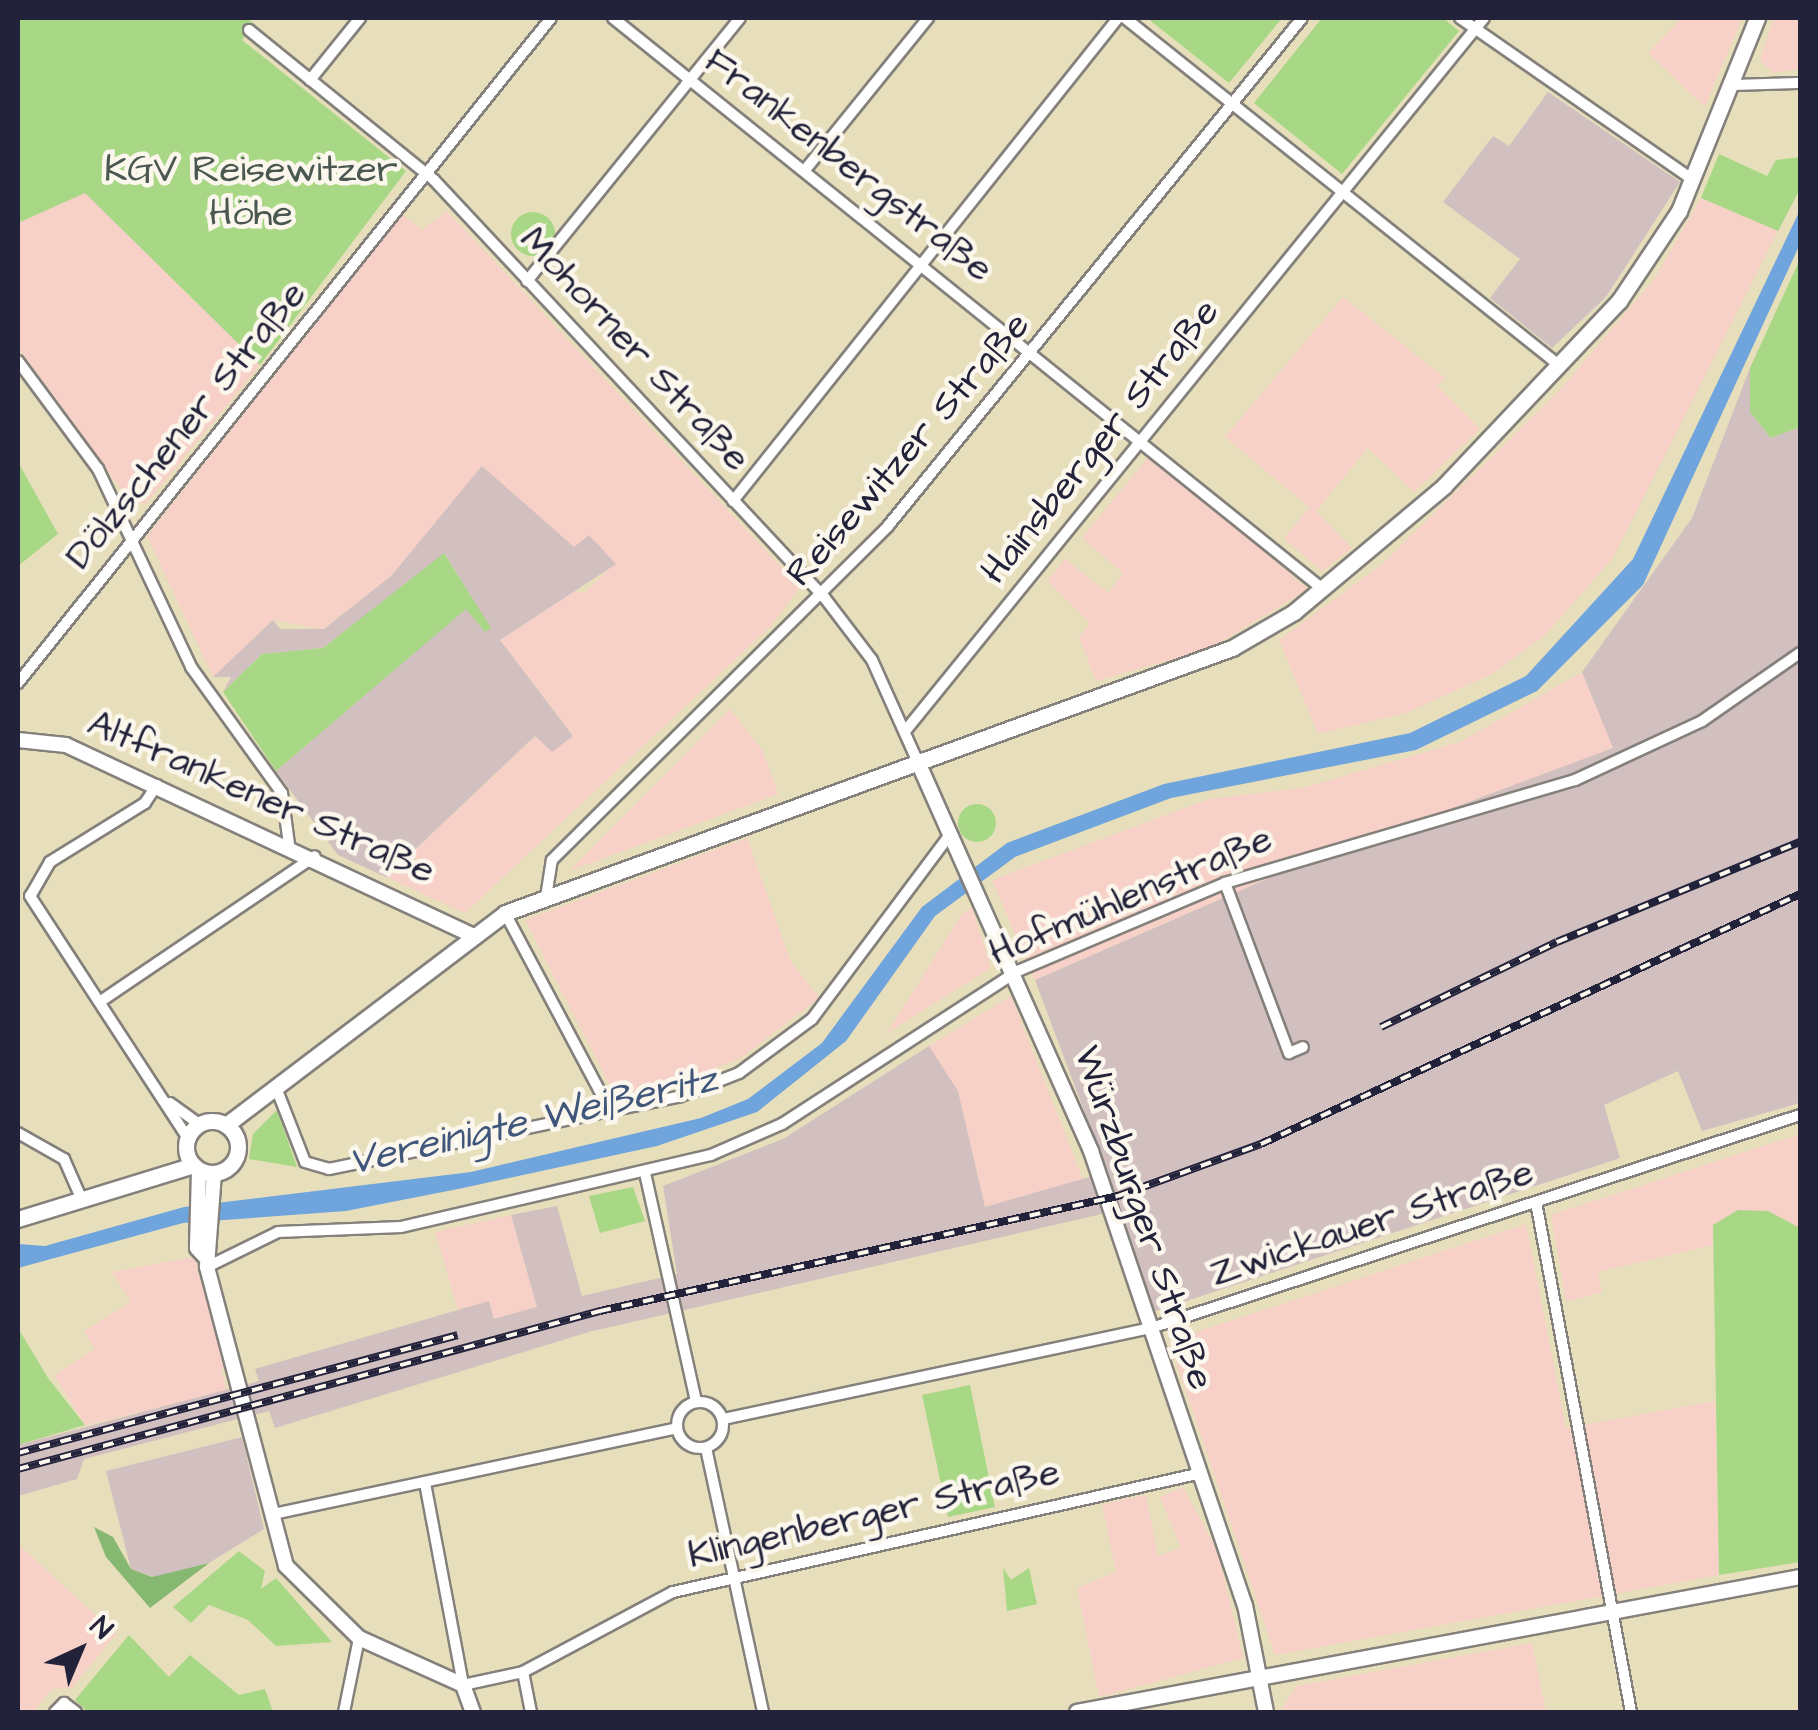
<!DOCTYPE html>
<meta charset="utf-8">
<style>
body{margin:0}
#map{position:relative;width:1818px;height:1730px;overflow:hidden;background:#e7dfbb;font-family:"Architects Daughter",sans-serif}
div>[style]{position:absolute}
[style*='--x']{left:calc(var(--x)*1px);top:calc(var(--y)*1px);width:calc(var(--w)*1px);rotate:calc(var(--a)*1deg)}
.built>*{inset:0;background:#f7d1c7}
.industrial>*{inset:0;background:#d2bfc0}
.green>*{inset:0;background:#a8d785}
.round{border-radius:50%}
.forest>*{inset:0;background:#86b872}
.water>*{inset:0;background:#70a4dc}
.roads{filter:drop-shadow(2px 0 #84807b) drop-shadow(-2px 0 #84807b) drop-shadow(0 2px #84807b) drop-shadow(0 -2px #84807b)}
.minor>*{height:10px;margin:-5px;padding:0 5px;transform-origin:5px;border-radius:5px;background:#fff}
.minor>.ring{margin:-5px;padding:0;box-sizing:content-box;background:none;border:10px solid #fff;border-radius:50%}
.tertiary>*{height:14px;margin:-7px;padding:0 7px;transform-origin:7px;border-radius:7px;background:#fff}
.secondary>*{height:15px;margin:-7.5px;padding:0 7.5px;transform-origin:7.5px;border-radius:7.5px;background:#fff}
.secondary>.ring{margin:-7.5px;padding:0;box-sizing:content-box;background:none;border:15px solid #fff;border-radius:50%}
.rail>*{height:8px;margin-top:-4px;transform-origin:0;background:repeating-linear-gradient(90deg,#fbf7ec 0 11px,#22223b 0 22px);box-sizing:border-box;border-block:2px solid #22223b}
span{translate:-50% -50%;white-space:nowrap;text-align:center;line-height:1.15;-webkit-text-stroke:9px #fbf7ec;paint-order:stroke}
.street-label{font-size:38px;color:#22223b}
.park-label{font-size:38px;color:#4a5851}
.water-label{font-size:40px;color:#41567b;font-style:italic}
.frame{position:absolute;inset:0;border:20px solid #22223b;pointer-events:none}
.north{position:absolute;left:30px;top:1600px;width:100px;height:100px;-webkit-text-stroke:8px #fbf7ec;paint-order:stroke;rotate:44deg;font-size:28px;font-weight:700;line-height:40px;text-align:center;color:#22223b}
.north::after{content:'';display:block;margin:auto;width:35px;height:45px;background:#22223b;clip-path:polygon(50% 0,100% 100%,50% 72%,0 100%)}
</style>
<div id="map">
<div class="built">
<i style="clip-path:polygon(1682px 18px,1742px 18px,1705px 107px,1648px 53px)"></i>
<i style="clip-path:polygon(1774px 18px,1800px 18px,1800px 69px,1773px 73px,1760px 60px)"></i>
<i style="clip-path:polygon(85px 192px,260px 365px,146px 504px,130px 502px,18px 347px,18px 223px)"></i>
<i style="clip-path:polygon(1701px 198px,1778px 231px,1613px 558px,1545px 635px,1492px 674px,1406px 713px,1318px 734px,1279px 640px,1381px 565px,1560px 390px,1655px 278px)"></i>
<i style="clip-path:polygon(447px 211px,800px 587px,771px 626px,465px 913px,386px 877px,536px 736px,573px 735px,500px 640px,566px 588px,584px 593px,615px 563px,574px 548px,482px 467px,391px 576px,323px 629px,273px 620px,213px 677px,147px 536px,402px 214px,422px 230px)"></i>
<i style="clip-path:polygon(1343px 297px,1445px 378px,1437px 386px,1480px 429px,1414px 492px,1368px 448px,1316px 511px,1352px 548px,1322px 571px,1284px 539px,1309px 507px,1225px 437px)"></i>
<i style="clip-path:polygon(1150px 455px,1308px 589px,1211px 648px,1096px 681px,1079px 637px,1090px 623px,1047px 581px,1065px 559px,1108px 593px,1123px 573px,1082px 538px)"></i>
<i style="clip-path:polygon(1582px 672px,1613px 748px,1292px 868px,1035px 980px,992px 880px,1209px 799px,1302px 788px,1460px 742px)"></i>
<i style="clip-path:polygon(730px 709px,763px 751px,778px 794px,569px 871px)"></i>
<i style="clip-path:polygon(747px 838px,791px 962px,819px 998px,741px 1058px,620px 1105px,525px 920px)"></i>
<i style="clip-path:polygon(972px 907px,991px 968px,887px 1033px,962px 914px)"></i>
<i style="clip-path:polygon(1011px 996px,1083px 1180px,985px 1207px,958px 1091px,929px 1046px)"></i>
<i style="clip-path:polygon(1800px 1134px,1800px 1228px,1713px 1226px,1713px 1245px,1598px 1272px,1602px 1292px,1566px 1302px,1551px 1215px)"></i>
<i style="clip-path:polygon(511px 1215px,537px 1307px,494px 1319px,489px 1301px,458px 1310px,435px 1232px)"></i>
<i style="clip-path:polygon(1526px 1224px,1566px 1428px,1715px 1401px,1719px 1575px,1275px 1655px,1169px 1341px)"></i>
<i style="clip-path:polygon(194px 1257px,229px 1366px,221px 1370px,227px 1391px,85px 1425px,54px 1375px,95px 1349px,84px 1331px,131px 1302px,112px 1272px)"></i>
<i style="clip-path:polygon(1183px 1487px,1218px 1552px,1243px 1658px,1099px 1697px,1077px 1588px,1116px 1572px,1102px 1504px,1146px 1495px,1158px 1556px,1181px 1548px,1160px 1497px)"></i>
<i style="clip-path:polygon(18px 1544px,116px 1634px,72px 1688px,52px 1689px,33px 1712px,18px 1712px)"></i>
<i style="clip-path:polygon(1532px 1643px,1546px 1712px,1280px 1712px,1296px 1686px)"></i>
</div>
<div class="industrial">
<i style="clip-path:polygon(1548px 92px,1680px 182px,1606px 297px,1552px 348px,1490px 298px,1520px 259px,1443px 202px,1493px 136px,1509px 146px)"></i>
<i style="clip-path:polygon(1750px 368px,1750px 412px,1771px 438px,1800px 427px,1800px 1103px,1702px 1131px,1678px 1071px,1604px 1105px,1620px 1158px,1153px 1312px,1119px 1210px,589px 1332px,275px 1428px,269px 1411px,84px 1459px,77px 1479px,18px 1496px,18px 1445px,259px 1381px,255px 1369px,489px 1301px,494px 1319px,537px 1307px,511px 1215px,557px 1206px,582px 1296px,677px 1274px,663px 1186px,783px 1139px,929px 1046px,958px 1091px,985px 1207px,1107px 1172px,1035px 980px,1292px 868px,1613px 748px,1582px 672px,1692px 518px)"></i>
<i style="clip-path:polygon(482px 466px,574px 547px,589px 535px,616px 564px,500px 640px,573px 736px,552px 752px,535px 736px,386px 877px,338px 855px,276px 771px,466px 608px,490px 628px,445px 554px,323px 648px,262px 654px,223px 692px,231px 677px,213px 677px,273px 620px,280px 629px,324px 629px,391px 576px)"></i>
<i style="clip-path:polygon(242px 1437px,264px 1529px,209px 1563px,153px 1577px,131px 1569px,106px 1471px)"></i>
</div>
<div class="green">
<i style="clip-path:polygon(18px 18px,247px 18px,254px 24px,242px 40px,406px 171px,260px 365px,85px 193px,18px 223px)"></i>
<i style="clip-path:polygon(1147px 18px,1282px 18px,1229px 83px)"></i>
<i style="clip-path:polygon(1322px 18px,1443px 18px,1459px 31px,1342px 174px,1254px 103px)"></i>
<i style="clip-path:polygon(1719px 154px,1767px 176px,1776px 160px,1800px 157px,1800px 189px,1778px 231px,1701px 198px)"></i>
<i class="round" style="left:511px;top:212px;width:44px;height:44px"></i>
<i style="clip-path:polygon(1800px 259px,1800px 427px,1771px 438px,1750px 412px,1750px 368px)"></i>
<i style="clip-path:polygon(18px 462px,58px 534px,18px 566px)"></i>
<i style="clip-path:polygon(444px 553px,491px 628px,485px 632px,466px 609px,276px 771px,223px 692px,262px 654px,323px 648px)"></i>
<i class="round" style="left:958px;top:804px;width:38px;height:38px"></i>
<i style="clip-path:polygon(277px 1110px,297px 1167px,249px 1159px,253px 1134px)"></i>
<i style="clip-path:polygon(633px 1187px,645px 1221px,600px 1233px,589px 1196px)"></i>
<i style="clip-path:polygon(1738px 1210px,1768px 1211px,1800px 1228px,1800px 1562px,1719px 1575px,1713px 1225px)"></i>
<i style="clip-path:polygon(18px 1328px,48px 1378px,85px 1425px,18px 1445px)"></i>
<i style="clip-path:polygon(970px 1385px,995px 1507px,948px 1517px,922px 1395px)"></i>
<i style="clip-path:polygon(239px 1551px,265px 1571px,261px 1589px,276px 1578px,332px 1642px,276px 1646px,248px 1620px,209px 1605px,191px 1623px,173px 1607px)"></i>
<i style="clip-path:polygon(1003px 1568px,1011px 1580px,1029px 1568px,1037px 1604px,1007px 1611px)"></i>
<i style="clip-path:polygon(129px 1635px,169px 1677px,190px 1655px,239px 1695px,265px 1689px,273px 1712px,88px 1712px,75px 1700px)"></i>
</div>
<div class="forest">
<i style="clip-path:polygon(94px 1527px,113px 1537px,131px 1569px,152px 1577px,209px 1563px,150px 1608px,106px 1557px)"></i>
</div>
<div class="water">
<i style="clip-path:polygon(1800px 210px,1800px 244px,1643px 585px,1537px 691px,1416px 750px,1171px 798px,1015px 857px,935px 916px,846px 1041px,757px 1112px,657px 1146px,463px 1188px,346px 1211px,183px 1223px,18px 1268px,18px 1244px,45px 1246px,184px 1207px,471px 1172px,701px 1118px,748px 1099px,822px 1043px,922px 907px,1007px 843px,1164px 784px,1410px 733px,1526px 676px,1633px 559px)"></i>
</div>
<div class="roads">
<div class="minor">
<i style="--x:613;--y:18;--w:913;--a:38.82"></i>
<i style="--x:1125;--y:18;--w:557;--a:38.66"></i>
<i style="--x:1460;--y:18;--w:284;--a:34.8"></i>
<i style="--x:249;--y:30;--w:238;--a:39"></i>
<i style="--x:434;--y:180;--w:571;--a:46.92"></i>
<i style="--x:824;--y:597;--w:79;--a:52.7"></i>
<i style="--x:872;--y:660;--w:110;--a:65.8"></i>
<i style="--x:310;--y:80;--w:80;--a:-51.1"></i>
<i style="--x:1731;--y:85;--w:69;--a:-1.7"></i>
<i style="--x:805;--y:170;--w:196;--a:-51"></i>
<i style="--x:527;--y:281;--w:338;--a:-51"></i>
<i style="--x:18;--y:361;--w:134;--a:53.5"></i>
<i style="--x:98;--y:469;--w:219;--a:64.8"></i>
<i style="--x:191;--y:667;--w:155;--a:54.2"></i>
<i style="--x:282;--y:793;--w:51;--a:82.2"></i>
<i style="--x:733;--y:501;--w:618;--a:-51.44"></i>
<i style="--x:18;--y:683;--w:852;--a:-51.29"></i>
<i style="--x:906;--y:730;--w:917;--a:-50.93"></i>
<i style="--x:157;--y:785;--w:22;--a:124"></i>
<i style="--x:145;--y:803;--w:112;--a:148.2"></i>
<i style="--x:50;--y:862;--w:39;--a:120"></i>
<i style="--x:30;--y:896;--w:288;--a:56.9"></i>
<i style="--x:1225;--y:883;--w:182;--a:69.4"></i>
<i style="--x:1289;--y:1053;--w:15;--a:-23"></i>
<i style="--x:546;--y:897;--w:37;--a:-81"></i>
<i style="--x:552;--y:860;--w:474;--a:-44.8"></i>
<i style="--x:888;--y:526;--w:655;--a:-50.82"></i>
<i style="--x:505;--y:913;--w:225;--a:62"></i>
<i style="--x:101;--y:1001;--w:258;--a:-34.1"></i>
<i style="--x:277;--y:1090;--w:77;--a:68.7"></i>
<i style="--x:305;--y:1162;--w:25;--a:16"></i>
<i style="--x:329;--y:1169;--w:356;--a:-11.7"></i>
<i style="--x:678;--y:1097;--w:66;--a:-21.5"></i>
<i style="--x:739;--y:1073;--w:91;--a:-36.5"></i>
<i style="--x:812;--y:1019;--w:232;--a:-53.2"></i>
<i style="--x:170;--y:1103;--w:36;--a:36"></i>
<i style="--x:18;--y:1133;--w:53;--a:29.5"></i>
<i style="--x:64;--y:1159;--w:45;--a:66.3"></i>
<i style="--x:645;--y:1173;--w:235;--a:77.4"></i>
<i style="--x:1536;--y:1202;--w:519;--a:79.45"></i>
<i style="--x:207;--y:1267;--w:79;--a:-26.2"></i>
<i style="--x:278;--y:1232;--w:123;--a:-2.3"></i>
<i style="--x:401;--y:1227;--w:318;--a:-13.1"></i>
<i style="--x:711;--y:1155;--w:77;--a:-23.6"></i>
<i style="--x:782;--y:1124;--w:281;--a:-33"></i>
<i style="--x:1018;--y:971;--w:225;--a:-23"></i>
<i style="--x:1225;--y:883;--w:365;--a:-16.4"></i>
<i style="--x:1575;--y:780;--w:140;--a:-24.9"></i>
<i style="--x:1702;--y:721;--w:119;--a:-34.8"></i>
<i class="ring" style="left:677px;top:1402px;width:36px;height:36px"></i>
<i style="--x:723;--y:1419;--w:434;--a:-12"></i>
<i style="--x:1148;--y:1329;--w:686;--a:-18.17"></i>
<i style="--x:706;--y:1448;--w:270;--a:77.8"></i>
<i style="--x:425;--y:1483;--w:206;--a:79.3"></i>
<i style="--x:463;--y:1685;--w:61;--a:-12.2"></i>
<i style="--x:523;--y:1672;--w:170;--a:-28.1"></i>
<i style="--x:673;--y:1592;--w:537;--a:-12.69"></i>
<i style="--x:273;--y:1514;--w:413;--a:-12"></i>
<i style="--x:523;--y:1672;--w:41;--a:78.7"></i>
<i style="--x:55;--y:1712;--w:13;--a:-45"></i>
<i style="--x:64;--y:1703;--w:15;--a:37"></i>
<i style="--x:344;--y:1712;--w:76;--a:-78.5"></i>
</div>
<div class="tertiary">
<i style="--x:18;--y:740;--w:48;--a:5.9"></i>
<i style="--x:66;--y:745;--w:447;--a:25.1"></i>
<i style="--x:917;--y:760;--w:428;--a:66"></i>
<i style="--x:1091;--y:1151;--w:479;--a:71.3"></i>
<i style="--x:1245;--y:1605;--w:109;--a:78.9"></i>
<i style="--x:199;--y:1170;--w:78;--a:91.5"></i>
<i style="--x:197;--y:1248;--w:13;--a:48"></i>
<i style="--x:214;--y:1173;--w:94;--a:94.3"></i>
<i style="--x:207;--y:1267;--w:309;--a:75.2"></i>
<i style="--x:286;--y:1566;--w:103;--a:44.6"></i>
<i style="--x:359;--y:1638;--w:114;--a:24.3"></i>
<i style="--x:463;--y:1685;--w:29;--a:70"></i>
<i style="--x:1077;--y:1712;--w:735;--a:-10.58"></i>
</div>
<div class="secondary">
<i class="ring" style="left:186px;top:1121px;width:37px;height:37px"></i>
<i style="--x:226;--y:1125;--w:350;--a:-37.2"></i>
<i style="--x:505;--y:913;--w:774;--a:-20.03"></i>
<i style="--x:1232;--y:648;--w:72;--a:-30.1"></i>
<i style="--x:1294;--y:612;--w:196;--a:-40"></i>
<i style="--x:1444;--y:486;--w:255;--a:-46.6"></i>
<i style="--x:1619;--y:301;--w:108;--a:-56.3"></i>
<i style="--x:1679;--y:211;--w:208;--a:-68"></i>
<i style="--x:18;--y:1219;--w:183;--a:-17.1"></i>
</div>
</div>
<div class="rail">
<i style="--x:1381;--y:1027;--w:195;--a:-25.8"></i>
<i style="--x:1557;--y:942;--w:263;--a:-22.4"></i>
<i style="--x:18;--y:1453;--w:455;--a:-15"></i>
<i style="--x:18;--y:1469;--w:603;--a:-15.19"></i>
<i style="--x:600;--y:1311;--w:531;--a:-12.52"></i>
<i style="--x:1118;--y:1196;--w:152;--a:-20"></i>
<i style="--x:1261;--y:1144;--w:594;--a:-24.88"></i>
</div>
<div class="street-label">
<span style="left:848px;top:166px;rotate:38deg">Frankenbergstraße</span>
<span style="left:634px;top:350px;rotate:47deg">Mohorner Straße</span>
<span style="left:187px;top:426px;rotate:-51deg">Dölzschener Straße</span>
<span style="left:1101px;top:442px;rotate:-51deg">Hainsberger Straße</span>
<span style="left:909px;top:450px;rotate:-49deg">Reisewitzer Straße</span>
<span style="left:261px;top:798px;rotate:24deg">Altfrankener Straße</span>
<span style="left:1131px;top:897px;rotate:-23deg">Hofmühlenstraße</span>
<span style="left:1143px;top:1218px;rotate:71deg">Würzburger Straße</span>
<span style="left:1372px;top:1224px;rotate:-18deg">Zwickauer Straße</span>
<span style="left:874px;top:1515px;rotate:-13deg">Klingenberger Straße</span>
</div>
<div class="park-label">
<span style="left:251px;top:193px">KGV Reisewitzer<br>Höhe</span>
</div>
<div class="water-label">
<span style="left:533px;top:1121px;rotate:-13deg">Vereinigte Weißeritz</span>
</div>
<div class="frame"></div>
<div class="north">N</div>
</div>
